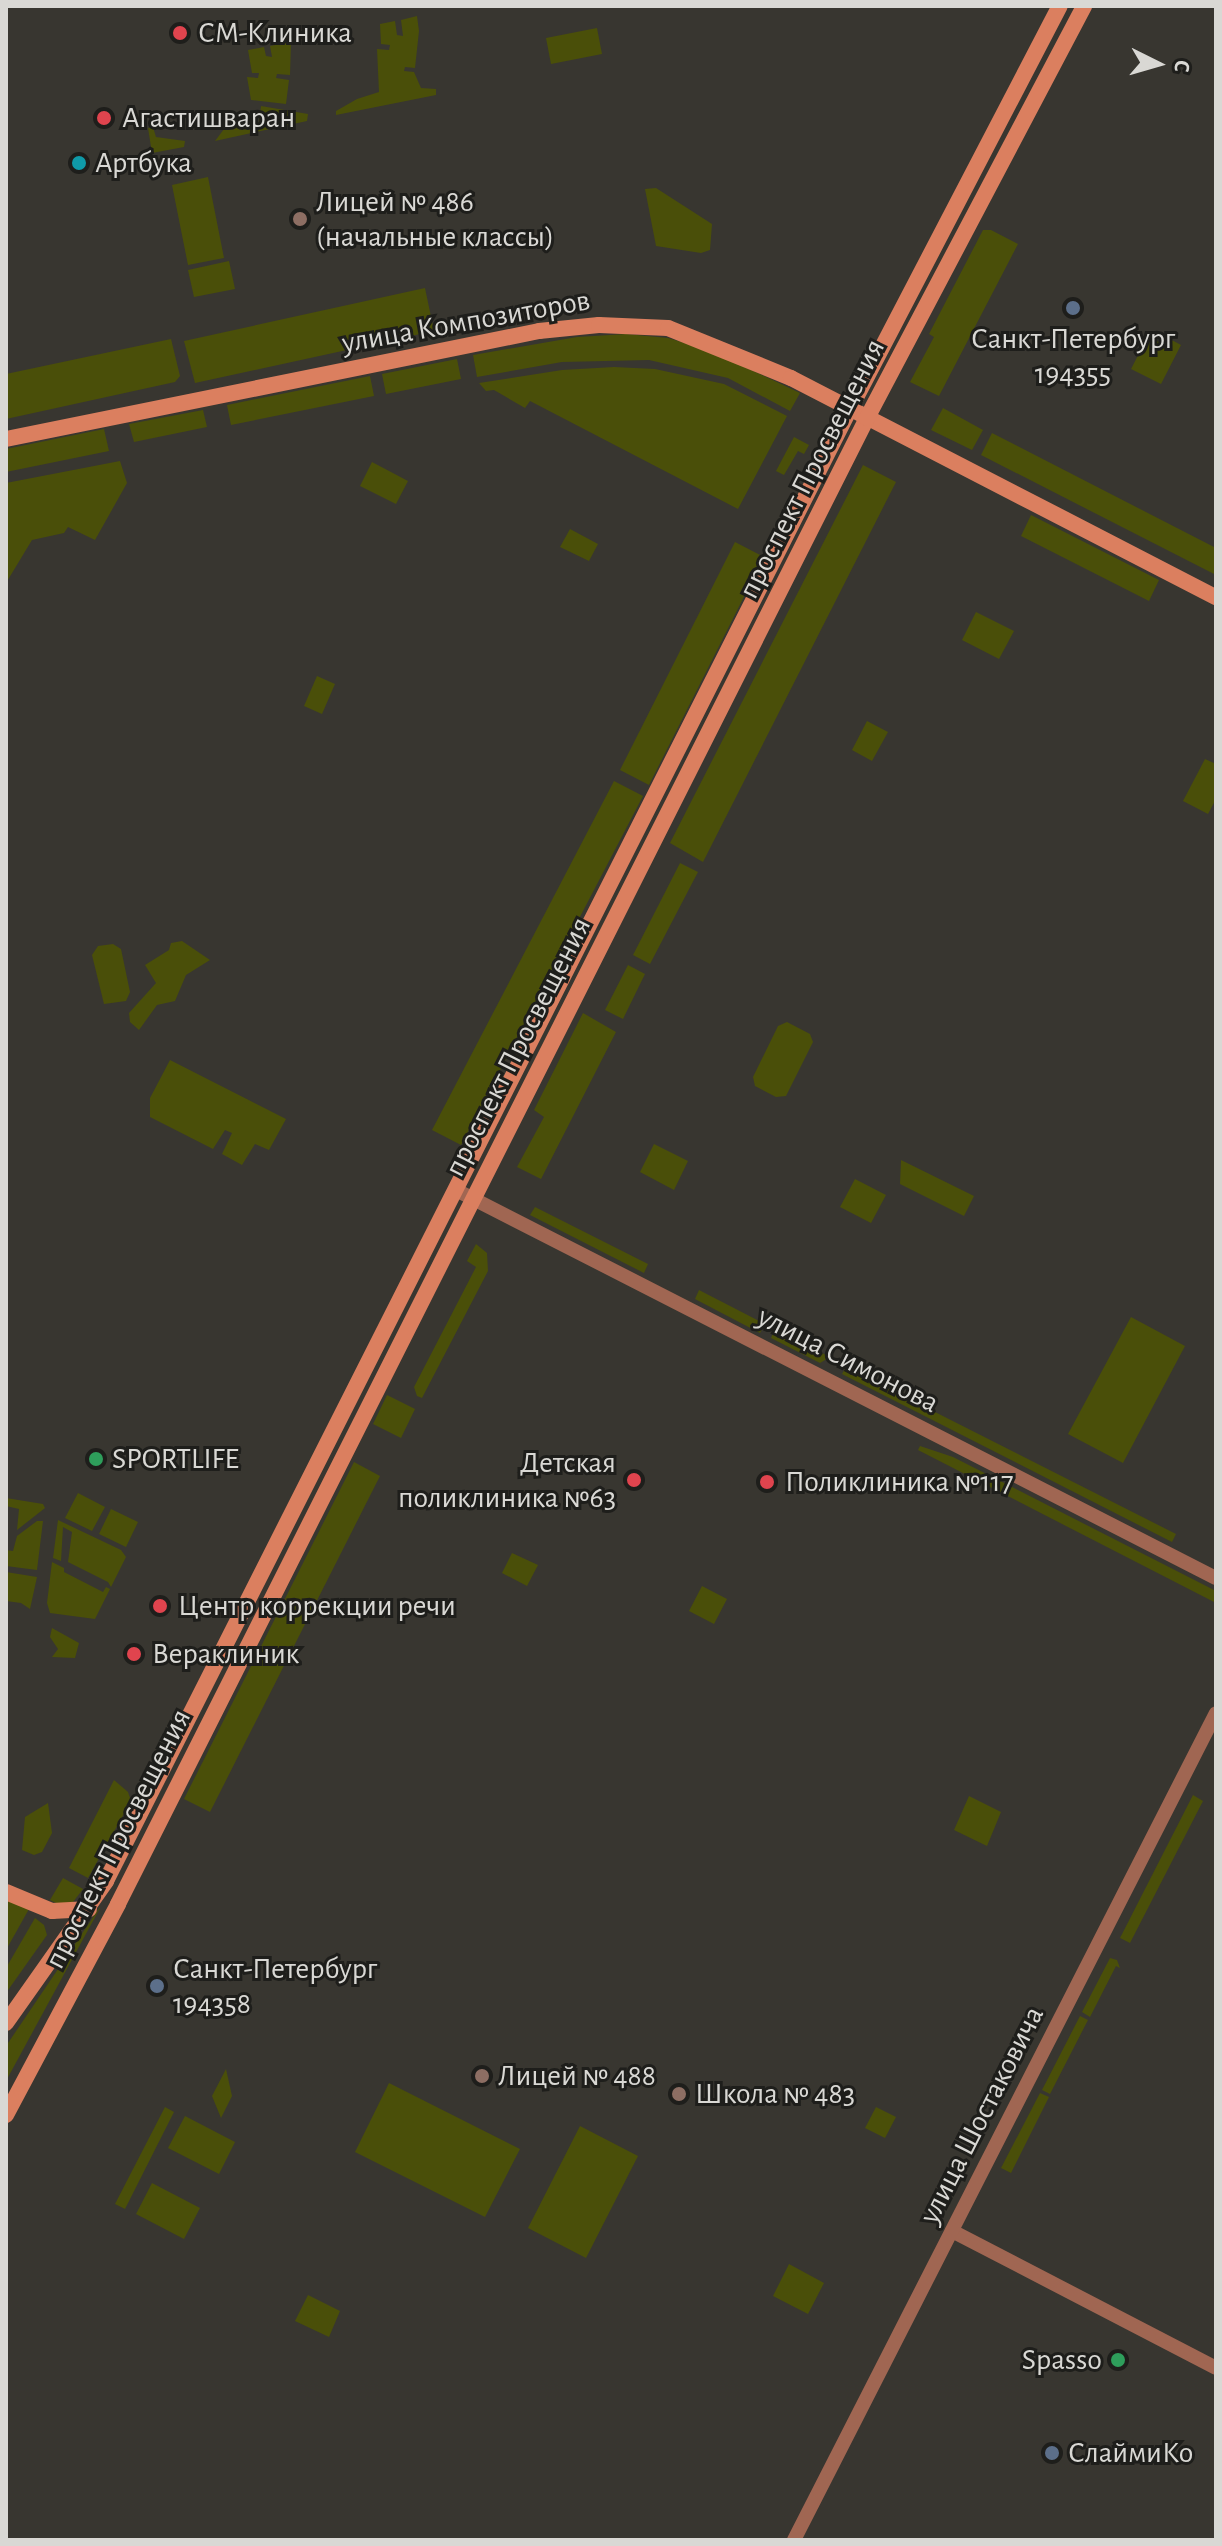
<!DOCTYPE html>
<meta charset="utf-8">
<style>
body{margin:0}
#map{position:relative;width:1222px;height:2546px;overflow:hidden;background:#383630;font-family:"Alegreya Sans",sans-serif}
div>[style]{position:absolute}
[style*='--x']{left:calc(var(--x)*1px);top:calc(var(--y)*1px);width:calc(var(--w)*1px);rotate:calc(var(--a)*1deg)}
.green>*{inset:0;background:#4a4f09}
.street>*{height:14px;margin:-7px;padding:0 7px;transform-origin:7px;border-radius:7px;background:#a06652}
.secondary>*{height:16px;margin:-8px;padding:0 8px;transform-origin:8px;border-radius:8px;background:#db7f5f}
.dots>*{width:22px;height:22px;translate:-50% -50%;box-sizing:border-box;border:4px solid #1e1e1b;border-radius:50%}
span{translate:-50% -50%;white-space:nowrap;text-align:center;line-height:1.15;-webkit-text-stroke:6px #1e1e1b;paint-order:stroke}
.poi-label{font-size:30px;color:#d9d8d4}
.left{translate:0 -50%;text-align:left}
.right{translate:-100% -50%;text-align:right}
.street-label{font-size:30px;color:#d9d8d4}
.frame{position:absolute;inset:0;border:8px solid #d9d8d4;pointer-events:none}
.north{position:absolute;left:1118px;top:24px;width:80px;height:80px;-webkit-text-stroke:6px #1e1e1b;paint-order:stroke;rotate:95deg;font-size:22px;font-weight:700;line-height:32px;text-align:center;color:#d9d8d4}
.north::after{content:'';display:block;margin:auto;width:28px;height:36px;background:#d9d8d4;clip-path:polygon(50% 0,100% 100%,50% 72%,0 100%)}
</style>
<div id="map">
<div class="green">
<i style="clip-path:polygon(417px 16px,419px 31px,415px 68px,405px 67px,404px 71px,414px 72px,421px 88px,436px 89px,436px 95px,336px 115px,336px 111px,357px 99px,379px 92px,377px 49px,389px 50px,390px 45px,381px 44px,380px 24px,395px 21px,397px 35px,403px 36px,401px 20px)"></i>
<i style="clip-path:polygon(597px 28px,602px 54px,551px 64px,546px 38px)"></i>
<i style="clip-path:polygon(291px 42px,290px 75px,277px 74px,276px 78px,289px 80px,286px 104px,251px 100px,247px 77px,258px 78px,259px 73px,252px 73px,248px 50px,264px 47px,266px 56px,272px 57px,270px 46px)"></i>
<i style="clip-path:polygon(261px 106px,308px 114px,307px 121px,215px 141px,224px 129px,250px 121px,259px 122px)"></i>
<i style="clip-path:polygon(153px 127px,156px 137px,185px 141px,184px 147px,152px 153px,148px 128px)"></i>
<i style="clip-path:polygon(208px 177px,224px 258px,188px 265px,172px 185px)"></i>
<i style="clip-path:polygon(656px 188px,712px 224px,710px 250px,701px 253px,656px 246px,645px 189px)"></i>
<i style="clip-path:polygon(983px 230px,991px 230px,1018px 244px,939px 396px,910px 382px,934px 337px,929px 334px)"></i>
<i style="clip-path:polygon(229px 261px,235px 289px,194px 297px,188px 270px)"></i>
<i style="clip-path:polygon(425px 288px,434px 331px,195px 383px,184px 341px)"></i>
<i style="clip-path:polygon(626px 334px,668px 338px,711px 351px,800px 393px,790px 411px,728px 378px,649px 360px,562px 362px,477px 377px,473px 355px,577px 337px)"></i>
<i style="clip-path:polygon(1148px 336px,1164px 345px,1168px 338px,1181px 345px,1161px 384px,1131px 369px)"></i>
<i style="clip-path:polygon(171px 339px,180px 376px,175px 382px,6px 419px,6px 374px)"></i>
<i style="clip-path:polygon(457px 359px,461px 379px,386px 394px,382px 374px)"></i>
<i style="clip-path:polygon(614px 367px,655px 369px,724px 384px,787px 416px,738px 509px,530px 401px,525px 408px,494px 390px,486px 391px,479px 383px,562px 370px)"></i>
<i style="clip-path:polygon(370px 376px,374px 396px,231px 425px,227px 405px)"></i>
<i style="clip-path:polygon(943px 408px,983px 430px,972px 450px,931px 430px)"></i>
<i style="clip-path:polygon(203px 410px,207px 427px,134px 442px,129px 424px)"></i>
<i style="clip-path:polygon(104px 429px,109px 451px,6px 472px,6px 449px)"></i>
<i style="clip-path:polygon(992px 433px,1216px 548px,1216px 575px,981px 455px)"></i>
<i style="clip-path:polygon(794px 437px,809px 445px,804px 454px,798px 451px,784px 475px,776px 471px)"></i>
<i style="clip-path:polygon(120px 461px,127px 483px,95px 540px,68px 527px,64px 533px,32px 540px,6px 583px,6px 483px)"></i>
<i style="clip-path:polygon(372px 462px,408px 481px,396px 504px,360px 486px)"></i>
<i style="clip-path:polygon(863px 465px,896px 482px,703px 862px,670px 843px)"></i>
<i style="clip-path:polygon(1031px 515px,1159px 580px,1149px 601px,1021px 536px)"></i>
<i style="clip-path:polygon(570px 529px,598px 544px,589px 561px,560px 547px)"></i>
<i style="clip-path:polygon(735px 542px,764px 557px,649px 785px,620px 770px)"></i>
<i style="clip-path:polygon(976px 612px,1014px 631px,999px 659px,962px 640px)"></i>
<i style="clip-path:polygon(317px 676px,335px 684px,322px 714px,304px 706px)"></i>
<i style="clip-path:polygon(867px 721px,888px 732px,872px 761px,852px 750px)"></i>
<i style="clip-path:polygon(1205px 759px,1216px 764px,1216px 799px,1208px 814px,1183px 801px)"></i>
<i style="clip-path:polygon(614px 781px,643px 796px,461px 1145px,432px 1130px)"></i>
<i style="clip-path:polygon(680px 863px,698px 872px,650px 964px,633px 955px)"></i>
<i style="clip-path:polygon(182px 941px,210px 960px,186px 975px,175px 1001px,157px 1005px,139px 1030px,130px 1022px,129px 1013px,156px 983px,145px 965px,169px 950px,171px 943px)"></i>
<i style="clip-path:polygon(113px 944px,121px 949px,130px 992px,126px 1001px,104px 1004px,92px 955px,98px 946px)"></i>
<i style="clip-path:polygon(628px 965px,645px 974px,623px 1019px,605px 1010px)"></i>
<i style="clip-path:polygon(583px 1013px,616px 1032px,541px 1179px,517px 1167px,544px 1117px,534px 1110px)"></i>
<i style="clip-path:polygon(787px 1022px,810px 1034px,813px 1042px,786px 1096px,776px 1097px,755px 1086px,753px 1077px,778px 1026px)"></i>
<i style="clip-path:polygon(170px 1060px,286px 1119px,269px 1150px,255px 1144px,242px 1165px,222px 1154px,232px 1133px,225px 1130px,213px 1149px,150px 1117px,150px 1098px)"></i>
<i style="clip-path:polygon(654px 1144px,688px 1161px,674px 1190px,640px 1172px)"></i>
<i style="clip-path:polygon(901px 1160px,974px 1196px,964px 1216px,900px 1184px)"></i>
<i style="clip-path:polygon(855px 1179px,886px 1195px,871px 1223px,840px 1207px)"></i>
<i style="clip-path:polygon(535px 1207px,648px 1264px,644px 1273px,530px 1215px)"></i>
<i style="clip-path:polygon(476px 1244px,487px 1253px,488px 1271px,422px 1398px,417px 1396px,414px 1387px,476px 1267px,467px 1261px)"></i>
<i style="clip-path:polygon(699px 1290px,765px 1324px,760px 1333px,695px 1299px)"></i>
<i style="clip-path:polygon(1131px 1317px,1185px 1346px,1123px 1463px,1068px 1434px)"></i>
<i style="clip-path:polygon(775px 1329px,830px 1357px,820px 1363px,771px 1338px)"></i>
<i style="clip-path:polygon(846px 1367px,1176px 1534px,1172px 1542px,842px 1374px)"></i>
<i style="clip-path:polygon(387px 1395px,415px 1409px,401px 1438px,373px 1424px)"></i>
<i style="clip-path:polygon(920px 1446px,953px 1457px,1216px 1591px,1216px 1603px,918px 1450px)"></i>
<i style="clip-path:polygon(354px 1462px,380px 1476px,210px 1812px,184px 1799px)"></i>
<i style="clip-path:polygon(78px 1493px,105px 1507px,92px 1531px,65px 1518px)"></i>
<i style="clip-path:polygon(6px 1498px,43px 1504px,45px 1508px,17px 1530px,19px 1509px,6px 1506px)"></i>
<i style="clip-path:polygon(111px 1509px,138px 1522px,126px 1547px,99px 1534px)"></i>
<i style="clip-path:polygon(58px 1520px,121px 1550px,126px 1557px,111px 1587px,108px 1582px,68px 1562px,72px 1532px,63px 1527px,61px 1561px,53px 1558px)"></i>
<i style="clip-path:polygon(37px 1521px,43px 1521px,37px 1570px,6px 1566px,6px 1550px,13px 1551px,17px 1536px)"></i>
<i style="clip-path:polygon(512px 1553px,538px 1565px,527px 1586px,502px 1573px)"></i>
<i style="clip-path:polygon(52px 1562px,64px 1568px,64px 1572px,103px 1592px,106px 1587px,110px 1589px,95px 1619px,50px 1613px,47px 1603px)"></i>
<i style="clip-path:polygon(6px 1572px,37px 1577px,30px 1609px,21px 1603px,6px 1601px)"></i>
<i style="clip-path:polygon(702px 1586px,727px 1599px,714px 1624px,689px 1611px)"></i>
<i style="clip-path:polygon(52px 1628px,79px 1643px,75px 1658px,52px 1657px,58px 1649px,50px 1637px)"></i>
<i style="clip-path:polygon(114px 1780px,128px 1792px,131px 1801px,88px 1878px,69px 1868px)"></i>
<i style="clip-path:polygon(1193px 1795px,1203px 1801px,1130px 1943px,1120px 1938px)"></i>
<i style="clip-path:polygon(969px 1796px,1001px 1812px,987px 1846px,954px 1830px)"></i>
<i style="clip-path:polygon(48px 1803px,52px 1833px,42px 1852px,34px 1855px,22px 1850px,25px 1817px)"></i>
<i style="clip-path:polygon(63px 1878px,83px 1889px,73px 1902px,58px 1904px,50px 1900px)"></i>
<i style="clip-path:polygon(6px 1898px,29px 1909px,6px 1950px)"></i>
<i style="clip-path:polygon(100px 1907px,100px 1908px,6px 2081px,6px 2046px)"></i>
<i style="clip-path:polygon(35px 1918px,44px 1925px,47px 1935px,6px 1993px,6px 1968px)"></i>
<i style="clip-path:polygon(1110px 1958px,1117px 1960px,1120px 1968px,1116px 1966px,1090px 2017px,1082px 2012px)"></i>
<i style="clip-path:polygon(1080px 2016px,1088px 2020px,1050px 2094px,1042px 2090px)"></i>
<i style="clip-path:polygon(226px 2069px,232px 2096px,221px 2118px,212px 2096px)"></i>
<i style="clip-path:polygon(389px 2083px,520px 2149px,485px 2217px,355px 2152px)"></i>
<i style="clip-path:polygon(1040px 2093px,1049px 2097px,1011px 2173px,1001px 2168px)"></i>
<i style="clip-path:polygon(165px 2107px,174px 2112px,125px 2209px,115px 2204px)"></i>
<i style="clip-path:polygon(876px 2107px,896px 2117px,885px 2138px,865px 2128px)"></i>
<i style="clip-path:polygon(185px 2116px,235px 2142px,219px 2174px,168px 2148px)"></i>
<i style="clip-path:polygon(580px 2126px,638px 2156px,586px 2258px,528px 2228px)"></i>
<i style="clip-path:polygon(152px 2183px,200px 2208px,184px 2239px,136px 2214px)"></i>
<i style="clip-path:polygon(789px 2264px,824px 2283px,808px 2314px,773px 2296px)"></i>
<i style="clip-path:polygon(308px 2295px,340px 2311px,329px 2337px,295px 2321px)"></i>
</div>
<div class="street">
<i style="--x:456;--y:1190;--w:853;--a:27.05"></i>
<i style="--x:952;--y:2231;--w:297;--a:27.4"></i>
<i style="--x:794;--y:2540;--w:928;--a:-62.97"></i>
</div>
<div class="secondary">
<i style="--x:6;--y:439;--w:544;--a:-11.45"></i>
<i style="--x:539;--y:331;--w:60;--a:-5.7"></i>
<i style="--x:599;--y:325;--w:69;--a:2.5"></i>
<i style="--x:668;--y:328;--w:133;--a:22.1"></i>
<i style="--x:791;--y:378;--w:478;--a:27.3"></i>
<i style="--x:6;--y:1892;--w:50;--a:22.4"></i>
<i style="--x:52;--y:1911;--w:37;--a:-3"></i>
<i style="--x:6;--y:2023;--w:174;--a:-54.8"></i>
<i style="--x:106;--y:1881;--w:1649;--a:-63.19"></i>
<i style="--x:850;--y:409;--w:454;--a:-62.5"></i>
<i style="--x:6;--y:2115;--w:239;--a:-62"></i>
<i style="--x:118;--y:1904;--w:1664;--a:-63.25"></i>
<i style="--x:867;--y:418;--w:466;--a:-62.2"></i>
</div>
<div class="dots">
<i style="left:180px;top:33px;background:#e0444e"></i>
<i style="left:104px;top:118px;background:#e0444e"></i>
<i style="left:79px;top:163px;background:#0f9aa8"></i>
<i style="left:300px;top:219px;background:#8d6e63"></i>
<i style="left:1073px;top:308px;background:#5c6f8a"></i>
<i style="left:96px;top:1459px;background:#2e9e5b"></i>
<i style="left:634px;top:1480px;background:#e0444e"></i>
<i style="left:767px;top:1482px;background:#e0444e"></i>
<i style="left:160px;top:1606px;background:#e0444e"></i>
<i style="left:134px;top:1654px;background:#e0444e"></i>
<i style="left:157px;top:1986px;background:#5c6f8a"></i>
<i style="left:482px;top:2076px;background:#8d6e63"></i>
<i style="left:679px;top:2094px;background:#8d6e63"></i>
<i style="left:1118px;top:2360px;background:#2e9e5b"></i>
<i style="left:1052px;top:2453px;background:#5c6f8a"></i>
</div>
<div class="poi-label">
<span class="left" style="left:198px;top:33px">СМ-Клиника</span>
<span class="left" style="left:122px;top:118px">Агастишваран</span>
<span class="left" style="left:95px;top:163px">Артбука</span>
<span class="left" style="left:316px;top:219px">Лицей № 486<br>(начальные классы)</span>
<span style="left:1073px;top:356px">Санкт-Петербург<br>194355</span>
<span class="left" style="left:112px;top:1459px">SPORTLIFE</span>
<span class="right" style="left:616px;top:1480px">Детская<br>поликлиника №63</span>
<span class="left" style="left:785px;top:1482px">Поликлиника №117</span>
<span class="left" style="left:178px;top:1606px">Центр коррекции речи</span>
<span class="left" style="left:152px;top:1654px">Вераклиник</span>
<span class="left" style="left:173px;top:1986px">Санкт-Петербург<br>194358</span>
<span class="left" style="left:498px;top:2076px">Лицей № 488</span>
<span class="left" style="left:695px;top:2094px">Школа № 483</span>
<span class="right" style="left:1102px;top:2360px">Spasso</span>
<span class="left" style="left:1068px;top:2453px">СлаймиКо</span>
</div>
<div class="street-label">
<span style="left:466px;top:322px;rotate:-10deg">улица Композиторов</span>
<span style="left:812px;top:469px;rotate:-63deg">проспект Просвещения</span>
<span style="left:518px;top:1047px;rotate:-63deg">проспект Просвещения</span>
<span style="left:848px;top:1360px;rotate:27deg">улица Симонова</span>
<span style="left:118px;top:1839px;rotate:-63deg">проспект Просвещения</span>
<span style="left:982px;top:2115px;rotate:-63deg">улица Шостаковича</span>
</div>
<div class="frame"></div>
<div class="north">С</div>
</div>
